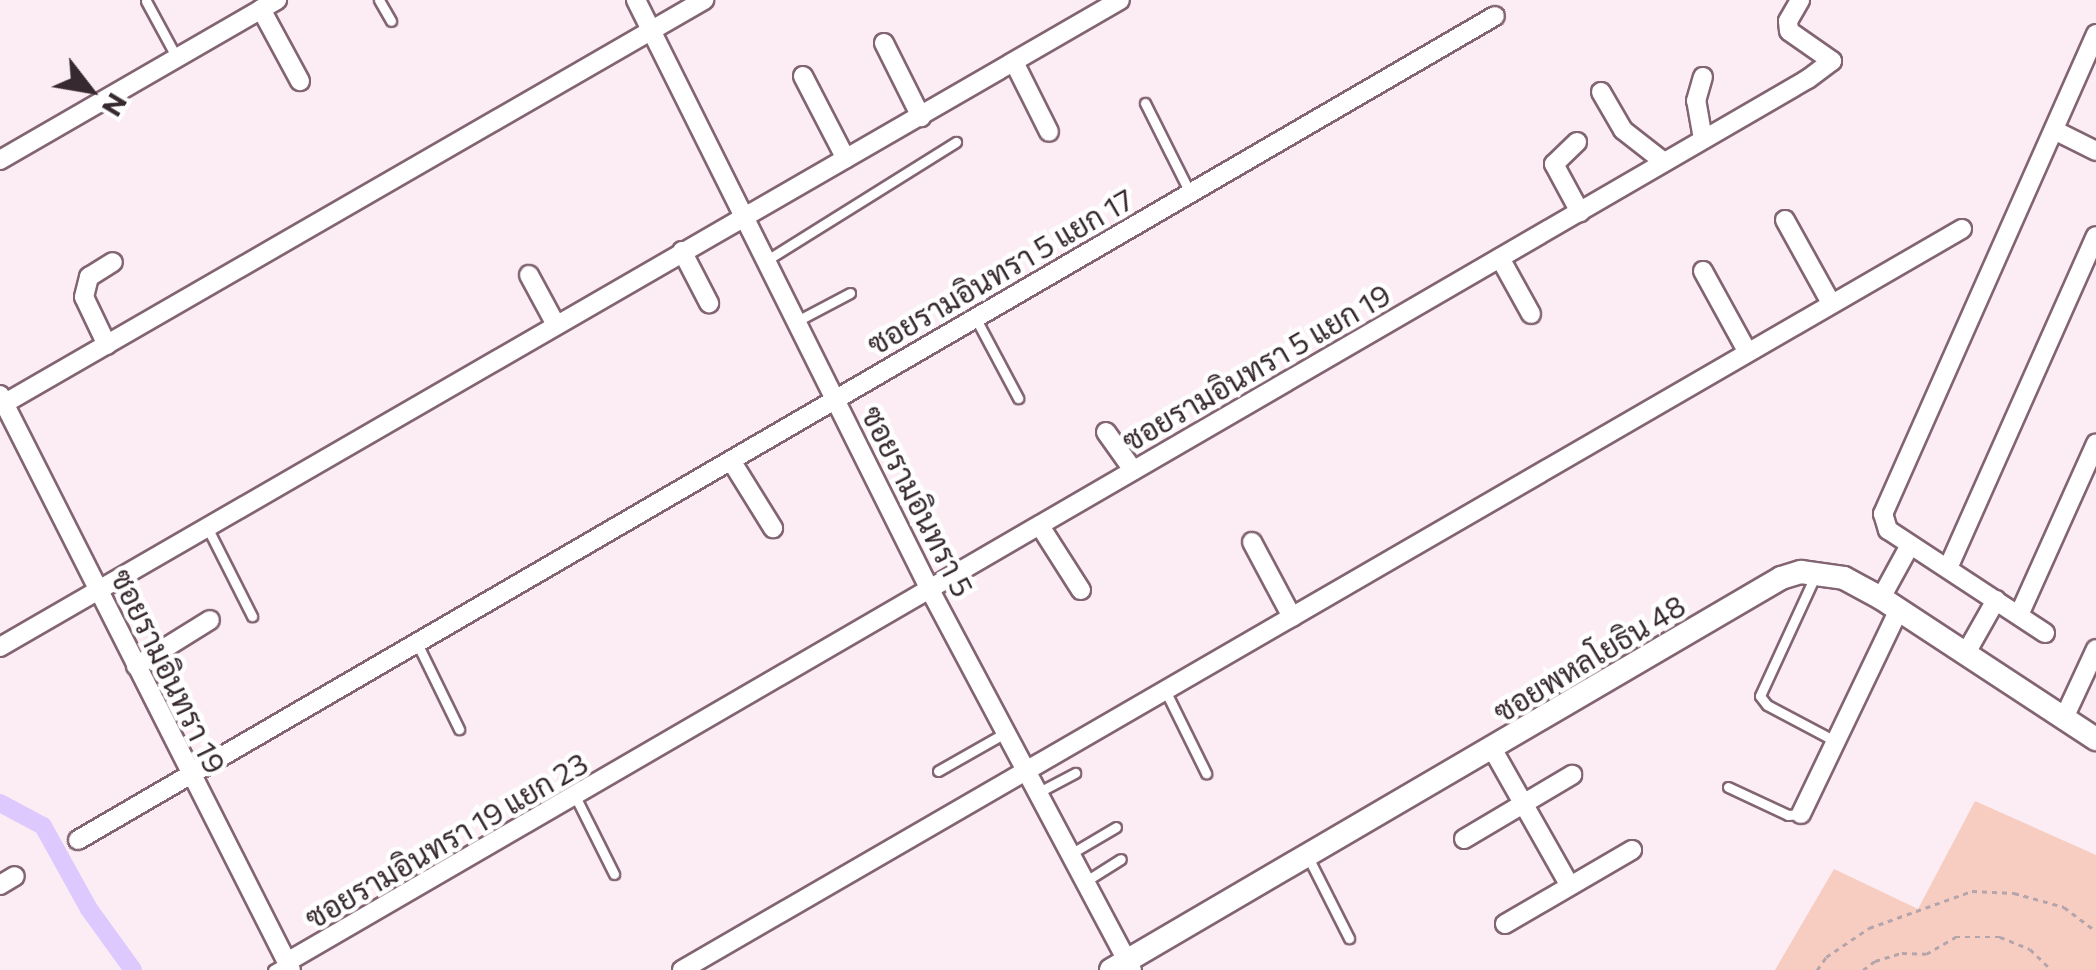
<!DOCTYPE html>
<meta charset="utf-8">
<style>
body{margin:0}
#map{position:relative;width:2096px;height:970px;overflow:hidden;background:#fbedf3;font-family:Commissioner,Sarabun,sans-serif}
div>[style]{position:absolute}
[style*='--x']{left:calc(var(--x)*1px);top:calc(var(--y)*1px);width:calc(var(--w)*1px);rotate:calc(var(--a)*1deg)}
.green>*{inset:0;background:#f8cdc1}
.canal>*{height:18px;margin:-9px;padding:0 9px;transform-origin:9px;border-radius:9px;background:#dec9ff}
.path>*{height:2.5px;margin-top:-1.25px;transform-origin:0;background:repeating-linear-gradient(90deg,#b3a5ab 0 5px,transparent 0 10px)}
.roads{filter:drop-shadow(2px 0 #826472) drop-shadow(-2px 0 #826472) drop-shadow(0 2px #826472) drop-shadow(0 -2px #826472)}
.service>*{height:9px;margin:-4.5px;padding:0 4.5px;transform-origin:4.5px;border-radius:4.5px;background:#fff}
.minor>*{height:18px;margin:-9px;padding:0 9px;transform-origin:9px;border-radius:9px;background:#fff}
.tertiary>*{height:22px;margin:-11px;padding:0 11px;transform-origin:11px;border-radius:11px;background:#fff}
span{translate:-50% -50%;white-space:nowrap;text-align:center;line-height:1.15;-webkit-text-stroke:9px #fff;paint-order:stroke}
.street-label{font-size:30px;color:#36292f}
.north{position:absolute;left:40px;top:40px;width:100px;height:100px;-webkit-text-stroke:8px #fff;paint-order:stroke;rotate:121deg;font-size:28px;font-weight:700;line-height:40px;text-align:center;color:#36292f}
.north::after{content:'';display:block;margin:auto;width:35px;height:45px;background:#36292f;clip-path:polygon(50% 0,100% 100%,50% 72%,0 100%)}
</style>
<div id="map">
<div class="green">
<i style="clip-path:polygon(1975px 801px,2096px 855px,2096px 970px,1775px 970px,1834px 869px,1918px 909px)"></i>
</div>
<div class="canal">
<i style="--x:0;--y:803;--w:49;--a:28.1"></i>
<i style="--x:43;--y:826;--w:95;--a:61"></i>
<i style="--x:89;--y:909;--w:75;--a:54.2"></i>
</div>
<div class="path">
<i style="--x:1817;--y:970;--w:16;--a:-55"></i>
<i style="--x:1826;--y:957;--w:52;--a:-34"></i>
<i style="--x:1869;--y:928;--w:109;--a:-19.8"></i>
<i style="--x:1972;--y:891;--w:42;--a:2.7"></i>
<i style="--x:2014;--y:893;--w:52;--a:15.6"></i>
<i style="--x:2064;--y:907;--w:40;--a:37"></i>
<i style="--x:1863;--y:970;--w:15;--a:-37"></i>
<i style="--x:1875;--y:961;--w:28;--a:-17"></i>
<i style="--x:1902;--y:953;--w:24;--a:2"></i>
<i style="--x:1926;--y:954;--w:34;--a:-30"></i>
<i style="--x:1955;--y:937;--w:45;--a:0"></i>
<i style="--x:2000;--y:937;--w:32;--a:22"></i>
<i style="--x:2030;--y:949;--w:30;--a:44"></i>
</div>
<div class="roads">
<div class="service">
<i style="--x:379;--y:0;--w:24;--a:60"></i>
<i style="--x:146;--y:1;--w:65;--a:61.5"></i>
<i style="--x:1145;--y:103;--w:101;--a:63.4"></i>
<i style="--x:767;--y:260;--w:223;--a:-32"></i>
<i style="--x:975;--y:317;--w:92;--a:62"></i>
<i style="--x:797;--y:321;--w:60;--a:-27.8"></i>
<i style="--x:207;--y:527;--w:100;--a:63.2"></i>
<i style="--x:1816;--y:574;--w:134;--a:114.7"></i>
<i style="--x:1760;--y:696;--w:11;--a:52"></i>
<i style="--x:1767;--y:705;--w:77;--a:27.9"></i>
<i style="--x:417;--y:643;--w:96;--a:64"></i>
<i style="--x:1165;--y:690;--w:93;--a:63.7"></i>
<i style="--x:938;--y:771;--w:77;--a:-29.6"></i>
<i style="--x:1728;--y:787;--w:66;--a:25"></i>
<i style="--x:1788;--y:815;--w:13;--a:-4"></i>
<i style="--x:1039;--y:792;--w:41;--a:-27.8"></i>
<i style="--x:576;--y:798;--w:85;--a:63.4"></i>
<i style="--x:1072;--y:853;--w:51;--a:-30.6"></i>
<i style="--x:1308;--y:857;--w:91;--a:63.2"></i>
<i style="--x:1086;--y:881;--w:41;--a:-32.2"></i>
<i style="--x:273;--y:970;--w:16;--a:-30"></i>
</div>
<div class="minor">
<i style="--x:636;--y:0;--w:659;--a:63.51"></i>
<i style="--x:930;--y:590;--w:430;--a:62"></i>
<i style="--x:261;--y:9;--w:82;--a:61.6"></i>
<i style="--x:884;--y:43;--w:83;--a:63.4"></i>
<i style="--x:1014;--y:62;--w:78;--a:63.4"></i>
<i style="--x:803;--y:76;--w:93;--a:62.6"></i>
<i style="--x:1601;--y:92;--w:44;--a:59.9"></i>
<i style="--x:1623;--y:130;--w:52;--a:38"></i>
<i style="--x:2054;--y:130;--w:47;--a:26.6"></i>
<i style="--x:1703;--y:139;--w:39;--a:-100"></i>
<i style="--x:1696;--y:101;--w:25;--a:-74"></i>
<i style="--x:1577;--y:142;--w:32;--a:136"></i>
<i style="--x:1554;--y:164;--w:55;--a:61.6"></i>
<i style="--x:0;--y:160;--w:320;--a:-30"></i>
<i style="--x:1785;--y:220;--w:95;--a:61"></i>
<i style="--x:682;--y:251;--w:59;--a:62.6"></i>
<i style="--x:1500;--y:258;--w:64;--a:61"></i>
<i style="--x:1703;--y:271;--w:91;--a:61.2"></i>
<i style="--x:529;--y:275;--w:57;--a:61.6"></i>
<i style="--x:107;--y:345;--w:53;--a:-115.6"></i>
<i style="--x:84;--y:297;--w:21;--a:-76"></i>
<i style="--x:89;--y:277;--w:28;--a:-32"></i>
<i style="--x:0;--y:395;--w:644;--a:63.16"></i>
<i style="--x:0;--y:406;--w:813;--a:-29.97"></i>
<i style="--x:1106;--y:432;--w:47;--a:54.6"></i>
<i style="--x:732;--y:462;--w:78;--a:58.2"></i>
<i style="--x:1040;--y:526;--w:76;--a:57.4"></i>
<i style="--x:1252;--y:542;--w:85;--a:61.9"></i>
<i style="--x:1948;--y:568;--w:363;--a:-66"></i>
<i style="--x:1881;--y:598;--w:60;--a:-61.3"></i>
<i style="--x:2019;--y:615;--w:188;--a:-65.8"></i>
<i style="--x:2045;--y:633;--w:188;--a:-146.7"></i>
<i style="--x:1888;--y:530;--w:17;--a:-107"></i>
<i style="--x:1883;--y:514;--w:525;--a:-66.07"></i>
<i style="--x:0;--y:647;--w:1293;--a:-30.01"></i>
<i style="--x:1966;--y:653;--w:61;--a:-60.5"></i>
<i style="--x:136;--y:666;--w:87;--a:-31.9"></i>
<i style="--x:2064;--y:718;--w:76;--a:-65.1"></i>
<i style="--x:1493;--y:750;--w:156;--a:60.5"></i>
<i style="--x:1801;--y:814;--w:227;--a:-64.4"></i>
<i style="--x:1464;--y:839;--w:126;--a:-30.7"></i>
<i style="--x:78;--y:840;--w:1639;--a:-30.18"></i>
<i style="--x:0;--y:885;--w:17;--a:-31"></i>
<i style="--x:1505;--y:924;--w:147;--a:-30.2"></i>
<i style="--x:287;--y:962;--w:1759;--a:-30.14"></i>
<i style="--x:1808;--y:79;--w:30;--a:-37"></i>
<i style="--x:1832;--y:61;--w:52;--a:-145.1"></i>
<i style="--x:1789;--y:31;--w:10;--a:-96"></i>
<i style="--x:1788;--y:21;--w:24;--a:-60"></i>
<i style="--x:682;--y:970;--w:1479;--a:-30.07"></i>
</div>
<div class="tertiary">
<i style="--x:1111;--y:970;--w:776;--a:-30.33"></i>
<i style="--x:1781;--y:578;--w:21;--a:-17"></i>
<i style="--x:1801;--y:572;--w:43;--a:7.9"></i>
<i style="--x:1844;--y:578;--w:42;--a:28.4"></i>
<i style="--x:1881;--y:598;--w:257;--a:33.3"></i>
</div>
</div>
<div class="street-label">
<span style="left:1000px;top:271px;rotate:-30deg">ซอยรามอินทรา 5 แยก 17</span>
<span style="left:1256px;top:367px;rotate:-30deg">ซอยรามอินทรา 5 แยก 19</span>
<span style="left:918px;top:501px;rotate:63deg">ซอยรามอินทรา 5</span>
<span style="left:1589px;top:658px;rotate:-31deg">ซอยพหลโยธิน 48</span>
<span style="left:169px;top:671px;rotate:64deg">ซอยรามอินทรา 19</span>
<span style="left:446px;top:840px;rotate:-30deg">ซอยรามอินทรา 19 แยก 23</span>
</div>
<div class="north">N</div>
</div>
